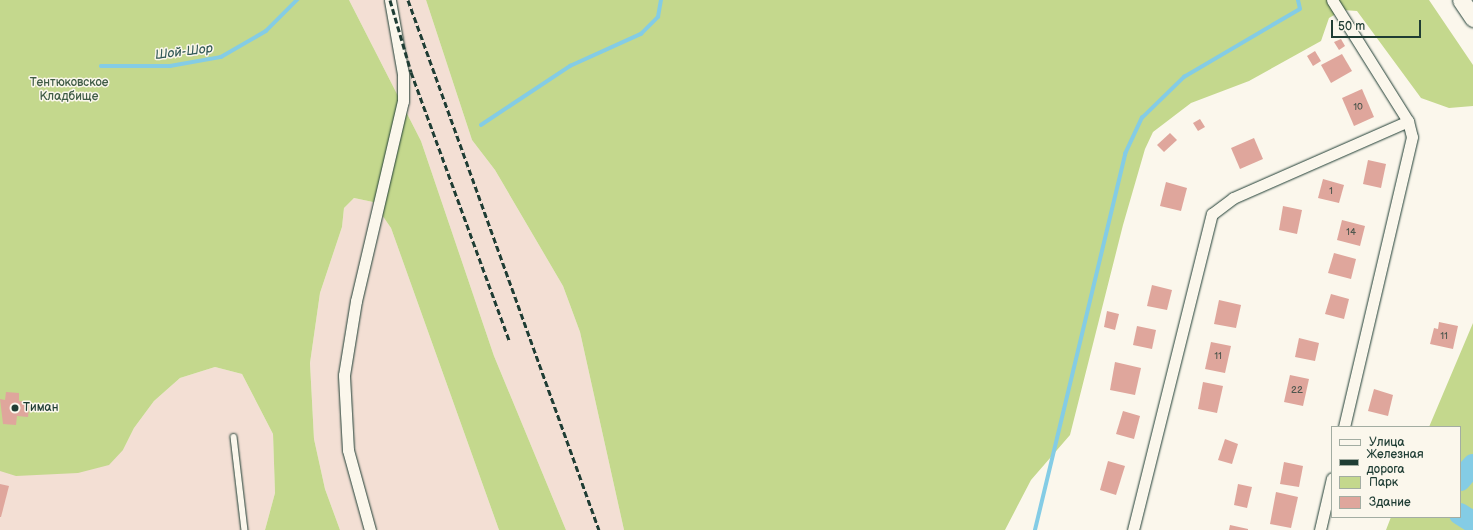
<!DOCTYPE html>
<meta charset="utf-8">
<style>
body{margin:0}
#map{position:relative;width:1473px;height:530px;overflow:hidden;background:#fbf7ec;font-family:"Balsamiq Sans",sans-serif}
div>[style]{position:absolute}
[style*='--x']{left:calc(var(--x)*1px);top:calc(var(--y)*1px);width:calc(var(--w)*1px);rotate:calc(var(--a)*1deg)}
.built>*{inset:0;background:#f3dfd4}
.green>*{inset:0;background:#c4d88d}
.stream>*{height:3.5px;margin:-1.75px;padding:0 1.75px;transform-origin:1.75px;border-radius:1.75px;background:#84cce5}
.river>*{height:22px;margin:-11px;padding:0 11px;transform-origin:11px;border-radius:11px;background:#84cce5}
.building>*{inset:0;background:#dfa69c}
.roads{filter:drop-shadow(0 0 1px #1f3d34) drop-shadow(0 0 1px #1f3d34)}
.service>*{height:5.5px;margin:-2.75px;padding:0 2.75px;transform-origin:2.75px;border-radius:2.75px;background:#fbf7ec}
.minor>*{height:11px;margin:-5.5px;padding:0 5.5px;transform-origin:5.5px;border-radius:5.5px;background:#fbf7ec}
.primary>*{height:17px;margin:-8.5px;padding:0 8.5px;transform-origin:8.5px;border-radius:8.5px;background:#fbf7ec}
.rail>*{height:3px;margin-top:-1.5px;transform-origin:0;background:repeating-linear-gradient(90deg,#1f3d34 0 6px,transparent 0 9px)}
.dots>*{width:11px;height:11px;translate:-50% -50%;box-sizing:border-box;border:2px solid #fbf7ec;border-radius:50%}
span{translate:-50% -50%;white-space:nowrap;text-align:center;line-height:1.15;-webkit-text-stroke:3px #fbf7ec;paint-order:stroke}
.number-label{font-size:10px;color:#4f574e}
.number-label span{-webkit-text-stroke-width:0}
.park-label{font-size:12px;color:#405c46}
.poi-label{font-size:12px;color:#1f3d34}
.left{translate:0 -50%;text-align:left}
.water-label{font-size:13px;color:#335a57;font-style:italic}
.legend{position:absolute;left:1331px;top:426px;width:130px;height:92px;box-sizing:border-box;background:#fbf7ec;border:1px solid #a3ada2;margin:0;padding:5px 7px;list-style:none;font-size:12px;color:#1f3d34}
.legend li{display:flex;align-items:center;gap:8px;height:20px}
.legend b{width:20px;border:1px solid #a3ada2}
.scale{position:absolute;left:1331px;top:20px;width:90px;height:18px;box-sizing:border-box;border:2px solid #1f3d34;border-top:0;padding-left:5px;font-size:12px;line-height:14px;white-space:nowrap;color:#1f3d34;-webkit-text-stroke:3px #fbf7ec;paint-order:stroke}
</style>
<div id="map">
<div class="built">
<div style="clip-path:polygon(349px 0,426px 0,472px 140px,495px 170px,563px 286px,580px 332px,624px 530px,566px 530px,494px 356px,421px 141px)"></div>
<div style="clip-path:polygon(354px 198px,373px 202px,391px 228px,499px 530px,340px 530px,325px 489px,314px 439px,310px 363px,320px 293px,342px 227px,344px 208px)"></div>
<div style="clip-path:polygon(215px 367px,242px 374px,273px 434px,275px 493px,265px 530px,0 530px,0 471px,123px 450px,134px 428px,154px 401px,180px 378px)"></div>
</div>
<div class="green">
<div style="clip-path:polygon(0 0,349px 0,421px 141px,494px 356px,566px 530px,499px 530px,391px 228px,373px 202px,354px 198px,344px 208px,342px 227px,320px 293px,310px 363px,314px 439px,325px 489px,340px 530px,265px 530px,275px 493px,273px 434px,242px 374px,215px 367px,180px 378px,154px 401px,134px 428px,123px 450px,109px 465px,78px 473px,16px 476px,0 471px)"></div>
<div style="clip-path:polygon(426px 0,1429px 0,1473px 65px,1473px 106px,1449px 108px,1421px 98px,1357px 11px,1343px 10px,1329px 18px,1321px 41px,1249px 81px,1191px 103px,1153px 132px,1145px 149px,1123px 225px,1070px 435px,1031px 480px,1005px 530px,624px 530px,580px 332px,563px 286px,495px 170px,472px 140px)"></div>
<div style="clip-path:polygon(1473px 323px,1473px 530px,1386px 530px,1391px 517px,1460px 517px,1460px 427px,1429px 427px)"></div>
</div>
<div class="stream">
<div style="--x:101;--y:66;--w:69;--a:0"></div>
<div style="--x:170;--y:66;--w:52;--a:-10"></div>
<div style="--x:221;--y:57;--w:52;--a:-30"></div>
<div style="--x:266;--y:31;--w:44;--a:-45"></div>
<div style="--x:481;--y:125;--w:107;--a:-33.5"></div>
<div style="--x:570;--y:66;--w:78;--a:-24.3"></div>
<div style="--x:641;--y:34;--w:24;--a:-45"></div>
<div style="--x:658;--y:17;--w:17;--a:-80"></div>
<div style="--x:1035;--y:530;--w:387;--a:-76.5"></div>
<div style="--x:1125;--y:154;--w:40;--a:-65"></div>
<div style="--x:1142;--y:118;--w:59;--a:-44.3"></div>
<div style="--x:1184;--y:77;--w:134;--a:-30.4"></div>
<div style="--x:1300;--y:9;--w:9;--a:-103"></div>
</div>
<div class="river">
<div style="--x:1460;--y:480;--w:20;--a:-49"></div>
<div style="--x:1460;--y:514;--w:15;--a:32"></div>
</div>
<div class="building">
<div style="clip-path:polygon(1341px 39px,1345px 46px,1339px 50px,1334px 42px)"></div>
<div style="clip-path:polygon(1315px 51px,1321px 61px,1313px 66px,1307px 56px)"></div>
<div style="clip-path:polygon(1342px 54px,1352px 71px,1331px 83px,1321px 65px)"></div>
<div style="clip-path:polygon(1362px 89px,1374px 117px,1354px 126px,1342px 98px)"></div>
<div style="clip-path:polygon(1200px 119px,1205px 127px,1198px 131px,1193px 123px)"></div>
<div style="clip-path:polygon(1170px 133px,1177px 140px,1164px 152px,1157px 145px)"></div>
<div style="clip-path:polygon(1254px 138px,1263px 159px,1240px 169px,1231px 148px)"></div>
<div style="clip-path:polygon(1368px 160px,1386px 164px,1381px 188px,1363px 184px)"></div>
<div style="clip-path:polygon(1323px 179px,1344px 185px,1339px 203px,1318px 198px)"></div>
<div style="clip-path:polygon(1166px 182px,1187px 188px,1181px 211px,1160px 206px)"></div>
<div style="clip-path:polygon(1283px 206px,1302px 210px,1297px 234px,1279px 230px)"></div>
<div style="clip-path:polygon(1342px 220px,1365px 226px,1360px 246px,1337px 240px)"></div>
<div style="clip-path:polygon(1334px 253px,1356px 259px,1351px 279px,1328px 273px)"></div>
<div style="clip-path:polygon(1152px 285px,1172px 290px,1167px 310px,1147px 306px)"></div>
<div style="clip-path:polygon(1331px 294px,1349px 299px,1344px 319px,1325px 314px)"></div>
<div style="clip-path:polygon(1219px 300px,1241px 305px,1236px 328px,1214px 324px)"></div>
<div style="clip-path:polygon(1107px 311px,1119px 314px,1115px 330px,1104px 327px)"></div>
<div style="clip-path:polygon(1439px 322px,1458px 326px,1453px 349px,1430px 344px,1434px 328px,1438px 329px)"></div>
<div style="clip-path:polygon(1137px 326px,1156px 330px,1152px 349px,1133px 345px)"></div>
<div style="clip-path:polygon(1299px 338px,1319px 343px,1315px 361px,1295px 357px)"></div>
<div style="clip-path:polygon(1211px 342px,1231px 346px,1225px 373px,1205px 369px)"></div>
<div style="clip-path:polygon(1115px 362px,1141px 368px,1135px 395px,1110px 390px)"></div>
<div style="clip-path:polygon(1290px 375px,1309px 379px,1303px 406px,1284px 402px)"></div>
<div style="clip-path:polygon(1203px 382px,1223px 386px,1217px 413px,1198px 409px)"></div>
<div style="clip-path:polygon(1374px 389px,1393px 395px,1388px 416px,1368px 411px)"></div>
<div style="clip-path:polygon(6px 392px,19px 393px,19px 401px,30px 402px,28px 417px,17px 416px,16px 425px,3px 424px,0 399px,5px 400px)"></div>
<div style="clip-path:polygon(1123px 411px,1140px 416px,1134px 439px,1116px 434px)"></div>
<div style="clip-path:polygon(1225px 439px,1238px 444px,1232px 464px,1218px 460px)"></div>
<div style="clip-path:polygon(1108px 461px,1125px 466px,1116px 495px,1100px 490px)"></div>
<div style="clip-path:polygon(1284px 462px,1303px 466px,1299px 487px,1280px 484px)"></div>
<div style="clip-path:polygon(0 484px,9px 486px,1px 517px,0 517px)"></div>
<div style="clip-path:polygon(1238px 484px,1252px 487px,1247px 508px,1234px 505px)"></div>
<div style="clip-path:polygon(1276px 492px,1298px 497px,1291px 528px,1270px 524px)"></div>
<div style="clip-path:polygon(1230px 525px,1248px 529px,1248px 530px,1229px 530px)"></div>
</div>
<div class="roads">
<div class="service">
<div style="--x:234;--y:437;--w:94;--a:83.3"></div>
</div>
<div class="minor">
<div style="--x:1332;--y:0;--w:143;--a:57.9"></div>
<div style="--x:1408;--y:121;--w:16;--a:76"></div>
<div style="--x:1412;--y:137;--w:298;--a:103.2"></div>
<div style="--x:370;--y:530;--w:83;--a:-105.4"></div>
<div style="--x:348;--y:450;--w:75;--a:-93.1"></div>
<div style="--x:344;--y:375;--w:75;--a:-80.8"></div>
<div style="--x:356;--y:301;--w:205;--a:-76.8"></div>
<div style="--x:403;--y:101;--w:27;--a:-90"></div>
<div style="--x:403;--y:74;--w:75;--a:-100"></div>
<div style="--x:1133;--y:530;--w:326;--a:-76"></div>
<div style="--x:1212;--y:214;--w:26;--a:-37"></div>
<div style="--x:1233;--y:198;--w:191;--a:-23.7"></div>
<div style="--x:1320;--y:530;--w:53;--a:-77"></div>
</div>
<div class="primary">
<div style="--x:1461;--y:0;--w:22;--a:56"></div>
</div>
</div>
<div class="rail">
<div style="--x:390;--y:0;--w:75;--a:73.7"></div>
<div style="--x:411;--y:72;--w:285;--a:69.9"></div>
<div style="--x:408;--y:0;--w:563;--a:70.18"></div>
</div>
<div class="dots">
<div style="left:15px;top:408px;background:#1f3d34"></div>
</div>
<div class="number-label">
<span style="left:1358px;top:108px">10</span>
<span style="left:1331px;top:192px">1</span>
<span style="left:1351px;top:233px">14</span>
<span style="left:1444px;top:337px">11</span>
<span style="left:1218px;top:357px">11</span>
<span style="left:1297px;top:391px">22</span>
</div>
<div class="park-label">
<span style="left:69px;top:90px">Тентюковское<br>Кладбище</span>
</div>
<div class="poi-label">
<span class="left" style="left:23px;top:408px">Тиман</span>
</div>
<div class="water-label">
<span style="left:184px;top:52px;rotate:-7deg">Шой-Шор</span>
</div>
<ul class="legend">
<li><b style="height:5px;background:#fbf7ec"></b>Улица</li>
<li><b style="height:5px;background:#1f3d34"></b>Железная дорога</li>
<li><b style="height:11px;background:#c4d88d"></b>Парк</li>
<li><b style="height:11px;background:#dfa69c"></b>Здание</li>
</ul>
<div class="scale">50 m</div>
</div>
